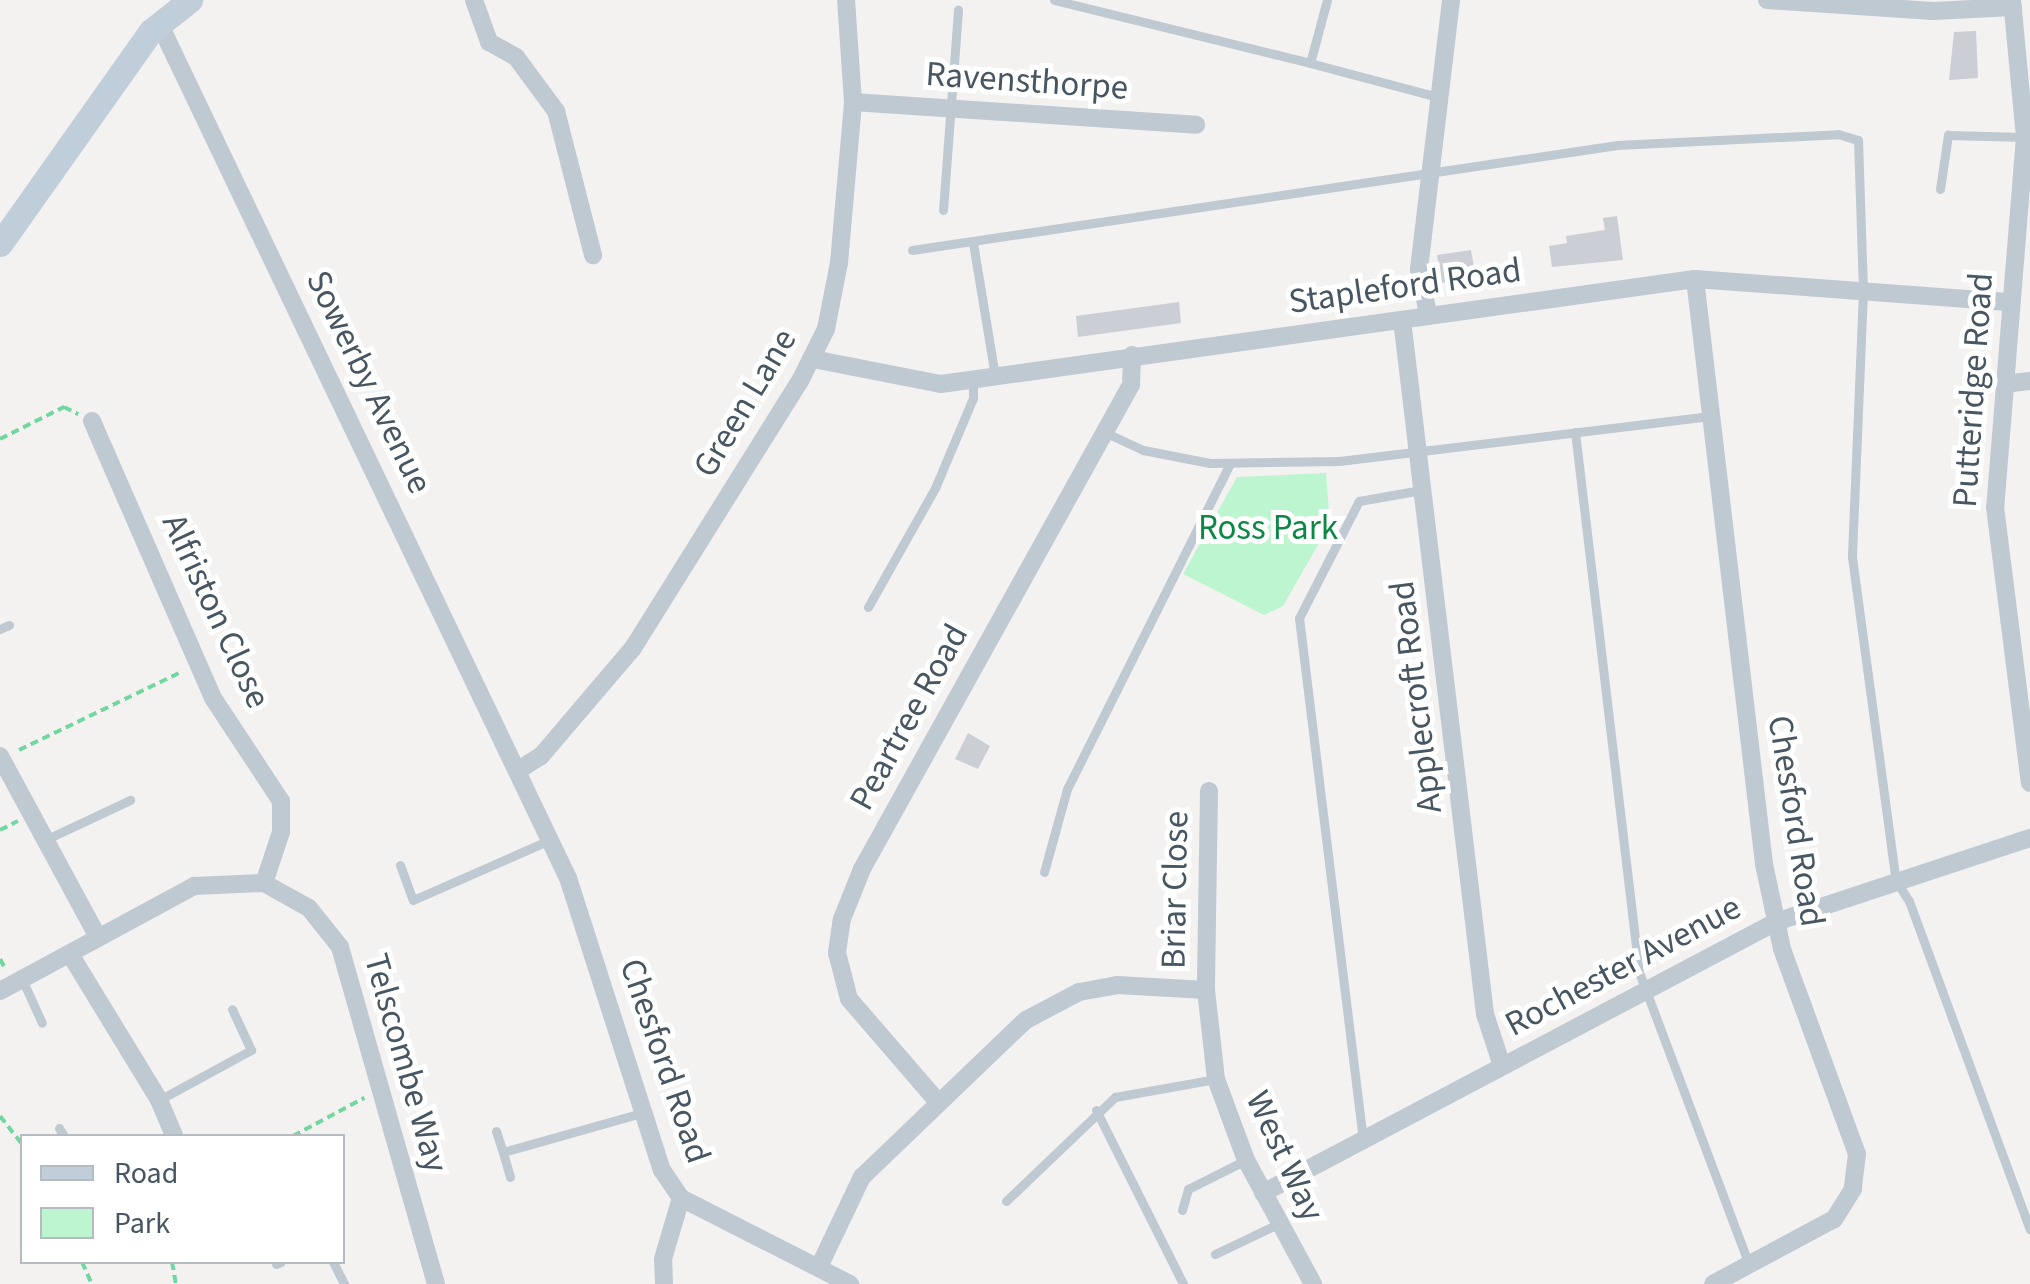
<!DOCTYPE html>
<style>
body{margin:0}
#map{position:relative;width:2030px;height:1284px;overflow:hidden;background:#f4f1f1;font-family:"Source Sans 3",sans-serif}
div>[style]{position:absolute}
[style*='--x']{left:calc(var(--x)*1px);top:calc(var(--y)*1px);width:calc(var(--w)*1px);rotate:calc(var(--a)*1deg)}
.green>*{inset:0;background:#bcf5d0}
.building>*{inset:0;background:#cbced4}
.path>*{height:4px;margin-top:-2px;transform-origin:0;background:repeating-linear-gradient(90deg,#70d7a0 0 8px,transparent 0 13px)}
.lane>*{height:9px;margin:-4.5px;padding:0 4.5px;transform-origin:4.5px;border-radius:4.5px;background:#bec9d2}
.street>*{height:18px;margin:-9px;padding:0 9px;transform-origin:9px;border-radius:9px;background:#bec9d2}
.secondary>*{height:25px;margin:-12.5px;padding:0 12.5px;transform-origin:12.5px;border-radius:12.5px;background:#c0ceda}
span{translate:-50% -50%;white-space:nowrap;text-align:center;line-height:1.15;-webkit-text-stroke:10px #fff;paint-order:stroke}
.street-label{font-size:35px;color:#475661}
.park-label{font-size:35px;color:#0d8745}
.legend{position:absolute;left:20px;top:1134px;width:325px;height:130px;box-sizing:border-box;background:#fff;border:2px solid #b5bbc0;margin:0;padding:12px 18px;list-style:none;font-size:30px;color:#475661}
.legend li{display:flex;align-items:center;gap:20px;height:50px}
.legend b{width:50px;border:2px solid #b5bbc0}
</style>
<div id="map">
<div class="green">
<div style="clip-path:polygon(1326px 473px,1330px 524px,1283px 606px,1264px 615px,1183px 574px,1237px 477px)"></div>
</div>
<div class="building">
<div style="clip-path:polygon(1976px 31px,1978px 78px,1949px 80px,1954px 32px)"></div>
<div style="clip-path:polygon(1617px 216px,1623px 260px,1552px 267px,1549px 246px,1567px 243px,1566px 236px,1605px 230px,1603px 218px)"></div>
<div style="clip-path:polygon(1471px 250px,1476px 278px,1441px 283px,1437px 255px)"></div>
<div style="clip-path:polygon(1179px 302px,1181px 323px,1078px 337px,1076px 316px)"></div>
<div style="clip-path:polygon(968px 733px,990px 746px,978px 769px,955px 759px)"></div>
</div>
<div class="path">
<div style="--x:0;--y:439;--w:72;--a:-26.6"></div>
<div style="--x:64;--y:407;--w:16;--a:27"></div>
<div style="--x:19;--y:750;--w:180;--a:-25.7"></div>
<div style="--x:0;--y:830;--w:20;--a:-27"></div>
<div style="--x:0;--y:959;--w:13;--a:61"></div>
<div style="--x:0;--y:1116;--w:36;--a:52"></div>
<div style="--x:293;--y:1136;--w:81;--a:-28.2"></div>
<div style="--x:82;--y:1262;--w:24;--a:66"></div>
<div style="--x:172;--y:1262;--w:22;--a:80"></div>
</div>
<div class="lane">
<div style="--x:1054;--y:0;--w:264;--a:13.8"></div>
<div style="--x:1310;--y:63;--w:65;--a:-74.9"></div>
<div style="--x:1310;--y:63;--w:132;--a:14.9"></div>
<div style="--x:1940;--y:189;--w:55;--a:-81.6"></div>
<div style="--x:1948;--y:135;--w:77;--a:1.5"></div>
<div style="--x:943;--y:210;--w:201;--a:-85.7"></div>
<div style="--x:973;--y:243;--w:135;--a:80.6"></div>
<div style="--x:912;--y:250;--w:713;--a:-8.47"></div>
<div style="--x:1617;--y:145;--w:221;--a:-2.8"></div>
<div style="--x:1838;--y:134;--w:21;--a:17"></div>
<div style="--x:1858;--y:140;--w:152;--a:88.1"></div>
<div style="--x:1863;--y:292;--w:265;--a:92.4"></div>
<div style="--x:1852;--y:557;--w:327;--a:82.3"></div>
<div style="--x:1896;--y:881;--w:24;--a:57"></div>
<div style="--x:1909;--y:901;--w:350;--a:69.8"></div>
<div style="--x:1104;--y:432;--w:43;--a:24.8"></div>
<div style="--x:1143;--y:450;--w:68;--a:11"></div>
<div style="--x:1210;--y:463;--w:129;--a:-0.9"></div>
<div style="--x:1339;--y:461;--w:374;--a:-6.9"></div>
<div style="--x:1575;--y:432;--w:544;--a:83.24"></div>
<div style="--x:1639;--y:972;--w:313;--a:69.4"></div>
<div style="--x:868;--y:607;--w:137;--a:-60.6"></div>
<div style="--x:935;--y:488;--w:98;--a:-67.1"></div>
<div style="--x:973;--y:398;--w:18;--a:-90"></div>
<div style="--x:0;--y:629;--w:10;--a:-24"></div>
<div style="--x:47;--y:839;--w:92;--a:-25.2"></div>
<div style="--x:400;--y:865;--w:37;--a:70"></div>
<div style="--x:413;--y:900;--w:150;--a:-23.7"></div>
<div style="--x:1044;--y:872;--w:86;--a:-74.5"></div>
<div style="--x:1067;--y:789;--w:364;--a:-63.4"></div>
<div style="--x:22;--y:979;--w:48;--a:65.6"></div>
<div style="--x:159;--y:1100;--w:105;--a:-28.5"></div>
<div style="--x:251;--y:1050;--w:45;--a:-114.9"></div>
<div style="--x:1096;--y:1110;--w:195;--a:63.4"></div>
<div style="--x:59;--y:1128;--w:9;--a:58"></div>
<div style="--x:496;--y:1131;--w:22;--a:72"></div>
<div style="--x:1363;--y:1140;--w:526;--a:-96.99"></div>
<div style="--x:1299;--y:618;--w:131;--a:-62.9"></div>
<div style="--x:1359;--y:501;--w:63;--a:-10.1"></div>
<div style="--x:510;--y:1177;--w:26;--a:-106"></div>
<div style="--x:503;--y:1152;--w:144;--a:-15.7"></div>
<div style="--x:1006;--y:1201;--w:151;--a:-43.7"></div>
<div style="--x:1115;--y:1097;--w:103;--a:-10.1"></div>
<div style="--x:1182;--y:1210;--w:22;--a:-74"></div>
<div style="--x:1188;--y:1189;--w:65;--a:-26.6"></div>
<div style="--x:1215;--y:1254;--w:70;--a:-25.5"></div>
<div style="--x:333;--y:1262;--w:25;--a:63"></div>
<div style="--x:276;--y:1264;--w:5;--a:-22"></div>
</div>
<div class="street">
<div style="--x:474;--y:0;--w:45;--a:70.3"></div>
<div style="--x:489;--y:42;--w:31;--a:29"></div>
<div style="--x:516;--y:57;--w:67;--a:53.5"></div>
<div style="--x:556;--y:111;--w:149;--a:75.6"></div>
<div style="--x:1767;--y:0;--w:166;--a:3.8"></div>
<div style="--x:1933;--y:11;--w:80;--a:-2.9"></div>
<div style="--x:2012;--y:0;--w:138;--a:84.6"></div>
<div style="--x:2025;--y:137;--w:371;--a:94.6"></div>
<div style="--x:1995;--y:507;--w:278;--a:82.8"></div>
<div style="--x:159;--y:23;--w:948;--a:64.44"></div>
<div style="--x:568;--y:878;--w:307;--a:72.2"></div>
<div style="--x:662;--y:1170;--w:34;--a:56"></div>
<div style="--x:681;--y:1198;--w:190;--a:27"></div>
<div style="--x:853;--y:102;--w:344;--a:3.8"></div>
<div style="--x:1695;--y:279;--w:589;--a:83.27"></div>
<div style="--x:1764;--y:864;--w:87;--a:78"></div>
<div style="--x:1782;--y:949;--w:218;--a:69.9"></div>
<div style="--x:1857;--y:1154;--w:35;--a:97"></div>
<div style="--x:1853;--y:1189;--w:36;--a:122"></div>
<div style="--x:1834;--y:1219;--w:137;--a:151.8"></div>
<div style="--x:1428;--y:314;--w:46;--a:-101.3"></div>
<div style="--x:1419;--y:269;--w:271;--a:-83.2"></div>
<div style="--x:1402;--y:320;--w:699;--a:83.18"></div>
<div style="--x:1485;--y:1014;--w:55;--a:71.9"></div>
<div style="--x:813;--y:359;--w:130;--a:11.1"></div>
<div style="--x:941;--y:384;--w:761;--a:-7.93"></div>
<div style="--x:1695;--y:279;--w:317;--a:4.2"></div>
<div style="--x:2004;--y:384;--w:26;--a:-7"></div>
<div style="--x:92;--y:421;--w:302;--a:66.4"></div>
<div style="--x:213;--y:698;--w:123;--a:56.6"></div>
<div style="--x:281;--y:801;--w:31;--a:90"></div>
<div style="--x:281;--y:832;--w:54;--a:108.4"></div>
<div style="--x:0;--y:756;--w:206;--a:61.6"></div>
<div style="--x:520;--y:769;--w:25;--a:-32"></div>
<div style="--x:541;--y:756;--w:142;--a:-49.6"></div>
<div style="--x:633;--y:648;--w:315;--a:-58"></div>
<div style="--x:800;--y:381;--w:58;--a:-63.4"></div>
<div style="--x:826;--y:329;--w:67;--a:-78.9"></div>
<div style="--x:839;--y:263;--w:162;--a:-85"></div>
<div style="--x:853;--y:102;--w:102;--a:-93.9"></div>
<div style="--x:1209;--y:791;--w:199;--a:90.9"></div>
<div style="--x:1206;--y:990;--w:90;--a:83.6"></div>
<div style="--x:1216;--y:1079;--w:86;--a:69.7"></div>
<div style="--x:1246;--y:1160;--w:141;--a:61.6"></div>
<div style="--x:70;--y:954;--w:171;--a:58.6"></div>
<div style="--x:159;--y:1100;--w:39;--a:67"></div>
<div style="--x:0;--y:991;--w:221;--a:-28.4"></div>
<div style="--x:194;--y:886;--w:70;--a:-2.5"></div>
<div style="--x:264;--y:883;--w:51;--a:29.1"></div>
<div style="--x:309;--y:908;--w:50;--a:51.5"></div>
<div style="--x:340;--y:947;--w:350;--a:74.1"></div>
<div style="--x:938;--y:1102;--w:136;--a:-130.8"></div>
<div style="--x:849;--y:999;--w:48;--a:-104.6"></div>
<div style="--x:837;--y:953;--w:34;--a:-82"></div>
<div style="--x:842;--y:919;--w:54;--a:-68.2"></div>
<div style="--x:862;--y:869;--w:554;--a:-60.94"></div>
<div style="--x:1131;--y:385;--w:30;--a:-88"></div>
<div style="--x:1263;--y:1193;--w:580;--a:-27.85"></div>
<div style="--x:1776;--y:922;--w:268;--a:-18.3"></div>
<div style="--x:819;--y:1267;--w:100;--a:-64.5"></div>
<div style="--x:862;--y:1177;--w:227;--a:-43.8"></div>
<div style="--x:1026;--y:1020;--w:60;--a:-27.8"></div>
<div style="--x:1079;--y:992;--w:39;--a:-10"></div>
<div style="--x:1117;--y:985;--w:89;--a:3.2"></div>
<div style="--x:664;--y:1284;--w:25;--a:-92"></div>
<div style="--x:663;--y:1259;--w:64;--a:-73.6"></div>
</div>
<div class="secondary">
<div style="--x:0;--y:244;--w:261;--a:-54.7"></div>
<div style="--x:151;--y:31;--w:50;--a:-38.5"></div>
</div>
<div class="street-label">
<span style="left:1027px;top:81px;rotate:4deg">Ravensthorpe</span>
<span style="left:1405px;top:286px;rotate:-8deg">Stapleford Road</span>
<span style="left:369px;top:382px;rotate:64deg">Sowerby Avenue</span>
<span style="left:1973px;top:390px;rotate:-86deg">Putteridge Road</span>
<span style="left:745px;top:403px;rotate:-59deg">Green Lane</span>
<span style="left:216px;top:611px;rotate:65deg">Alfriston Close</span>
<span style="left:1416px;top:697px;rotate:-97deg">Applecroft Road</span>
<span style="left:909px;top:717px;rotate:-61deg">Peartree Road</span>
<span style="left:1796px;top:821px;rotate:81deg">Chesford Road</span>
<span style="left:1175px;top:890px;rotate:-89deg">Briar Close</span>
<span style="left:1623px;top:966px;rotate:-28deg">Rochester Avenue</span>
<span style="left:665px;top:1061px;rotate:71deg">Chesford Road</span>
<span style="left:406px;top:1063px;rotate:74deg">Telscombe Way</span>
<span style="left:1285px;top:1156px;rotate:65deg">West Way</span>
</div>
<div class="park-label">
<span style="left:1268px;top:528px">Ross Park</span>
</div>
<ul class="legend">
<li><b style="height:12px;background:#c0ceda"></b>Road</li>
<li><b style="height:28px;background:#bcf5d0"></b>Park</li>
</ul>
</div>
